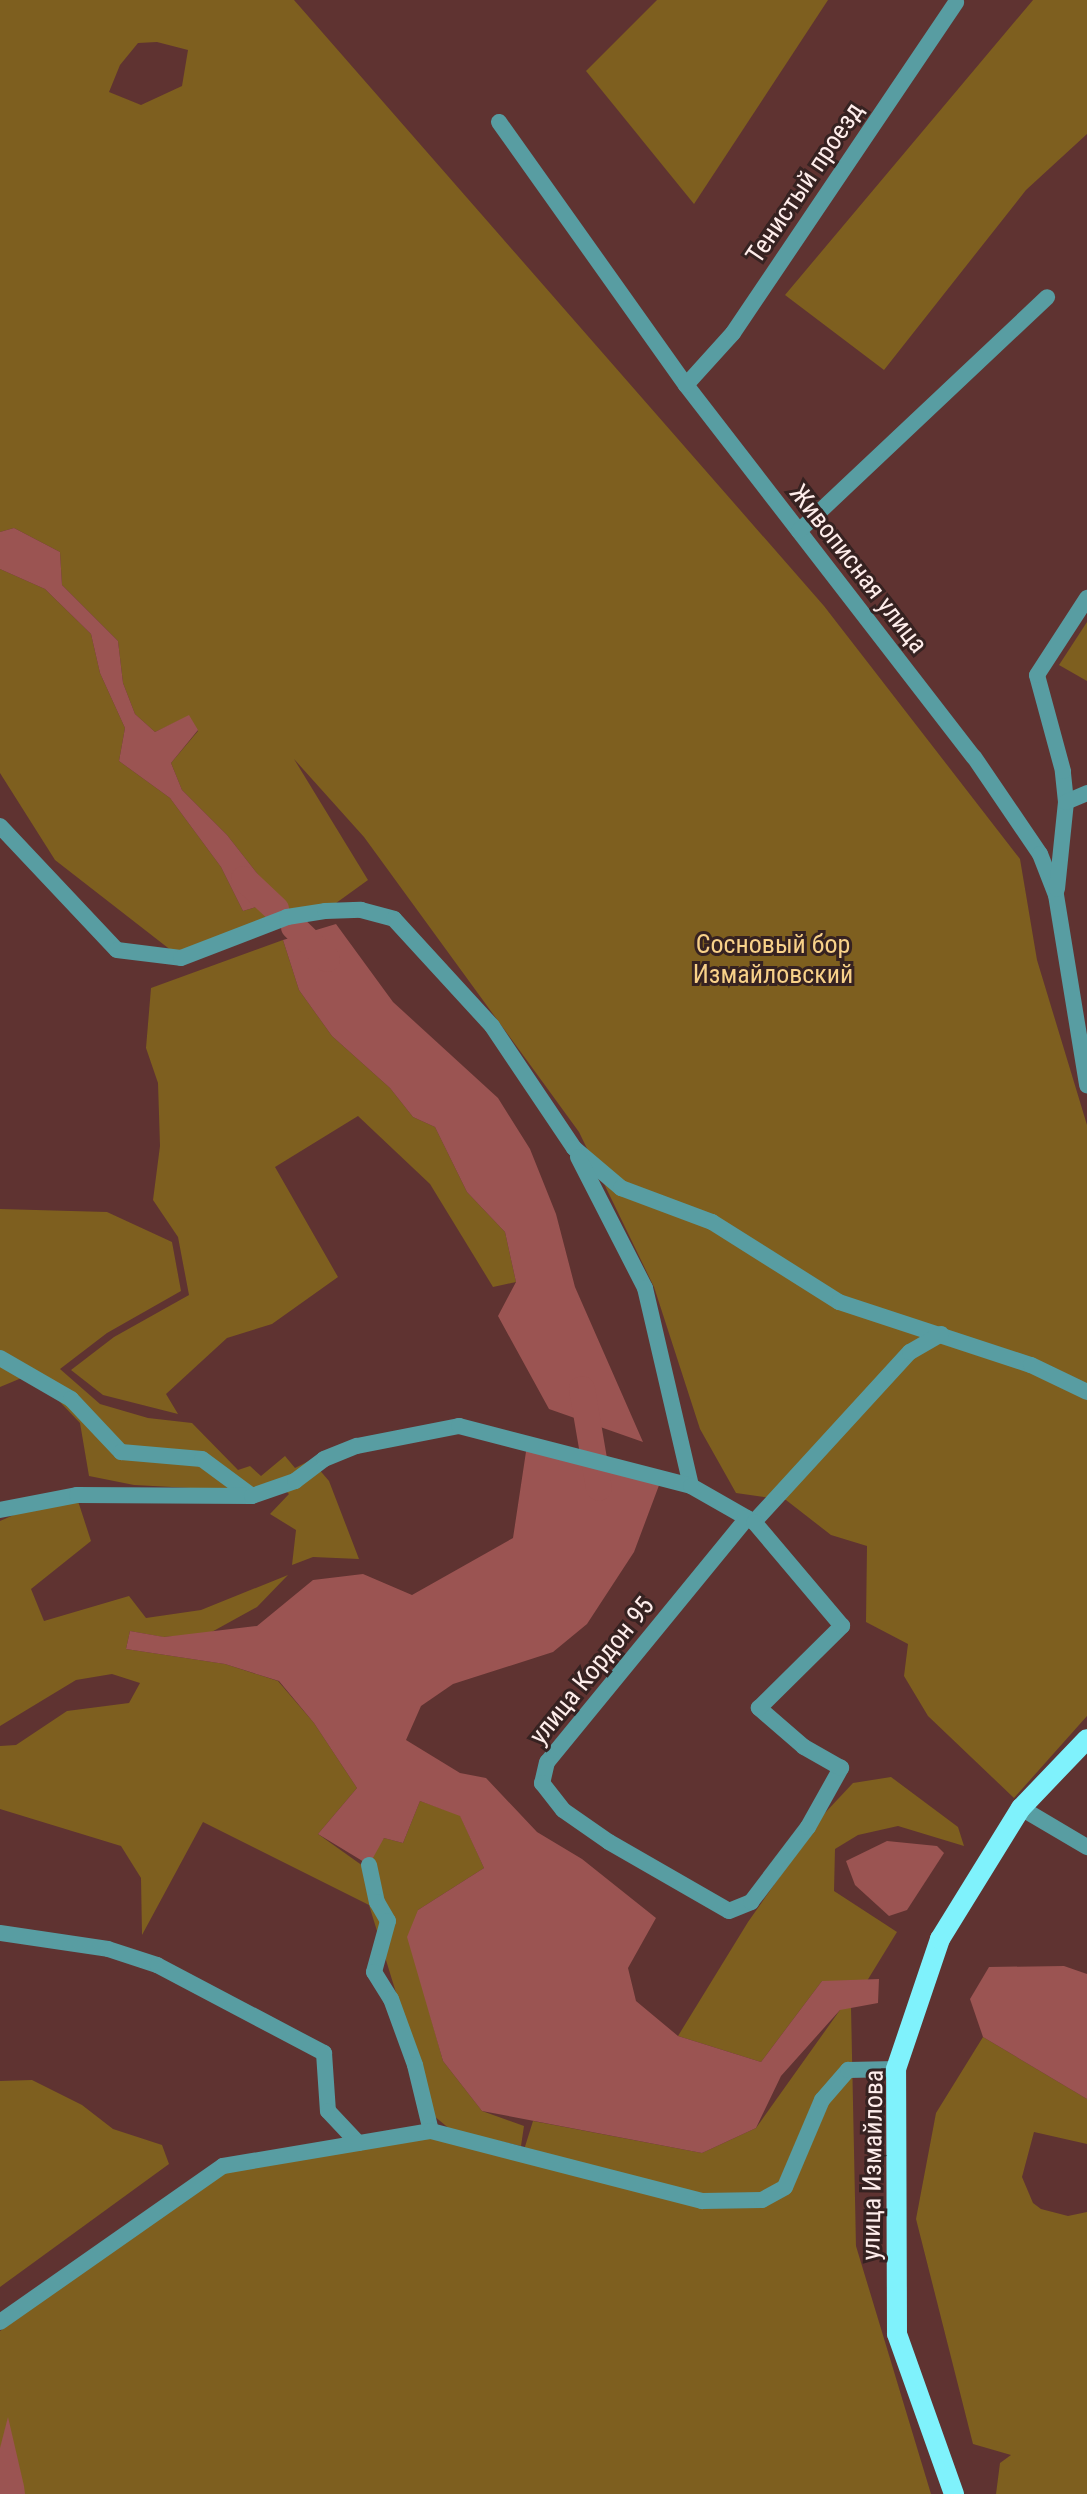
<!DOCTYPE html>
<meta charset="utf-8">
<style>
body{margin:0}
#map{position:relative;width:1087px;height:2494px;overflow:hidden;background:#5f3331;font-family:"Roboto Condensed",sans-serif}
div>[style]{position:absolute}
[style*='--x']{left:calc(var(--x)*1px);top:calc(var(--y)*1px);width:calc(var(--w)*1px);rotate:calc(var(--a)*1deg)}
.green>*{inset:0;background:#7e5f1f}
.water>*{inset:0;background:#9b5452}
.river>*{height:26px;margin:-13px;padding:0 13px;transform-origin:13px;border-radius:13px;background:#9b5452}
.minor>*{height:16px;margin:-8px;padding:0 8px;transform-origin:8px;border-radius:8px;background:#589da2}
.major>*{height:20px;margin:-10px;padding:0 10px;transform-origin:10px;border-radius:10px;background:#7ff2fc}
span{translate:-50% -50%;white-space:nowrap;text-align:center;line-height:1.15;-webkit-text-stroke:6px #362221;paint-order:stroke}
.street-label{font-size:26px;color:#feedeb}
.park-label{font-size:26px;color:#f8d189}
</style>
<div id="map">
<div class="green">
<div style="clip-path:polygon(evenodd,0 0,294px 0,824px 606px,1020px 859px,1037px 960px,1087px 1125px,1087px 1716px,1014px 1798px,928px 1716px,904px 1676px,908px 1644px,866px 1622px,867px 1546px,831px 1535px,786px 1500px,736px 1493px,700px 1429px,654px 1287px,579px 1132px,364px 837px,294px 759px,368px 880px,325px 911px,181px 958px,55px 860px,0 773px,0 569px,45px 589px,91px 634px,100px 673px,125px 728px,119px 761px,170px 798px,221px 867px,243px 911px,278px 900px,227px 835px,182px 790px,171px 763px,198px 731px,189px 716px,155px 732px,135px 714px,123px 683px,118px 641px,62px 585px,60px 552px,14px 528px,0 532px,0 0,157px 42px,188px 50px,182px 86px,141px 105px,109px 92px,120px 65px,138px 43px,157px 42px)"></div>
<div style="clip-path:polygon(657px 0,828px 0,694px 204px,586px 71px)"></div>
<div style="clip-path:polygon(1033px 0,1087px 0,1087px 134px,1026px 190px,884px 370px,785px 295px)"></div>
<div style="clip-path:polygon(1087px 622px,1087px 681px,1059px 665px)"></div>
<div style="clip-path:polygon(283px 940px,299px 990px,332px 1036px,390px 1088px,413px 1117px,435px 1127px,467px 1192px,505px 1232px,516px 1282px,493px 1287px,430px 1184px,358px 1116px,275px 1167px,338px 1277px,272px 1324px,227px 1338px,166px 1394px,178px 1414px,103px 1395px,71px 1370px,114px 1337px,189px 1295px,178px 1237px,153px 1200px,160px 1146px,158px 1083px,146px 1048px,151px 988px)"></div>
<div style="clip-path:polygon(0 1209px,107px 1212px,172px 1242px,181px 1291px,107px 1333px,60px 1369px,100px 1404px,148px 1418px,192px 1423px,238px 1470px,250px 1466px,261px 1476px,285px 1456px,295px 1468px,311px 1460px,329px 1481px,359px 1559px,313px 1557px,292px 1565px,296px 1530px,270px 1514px,289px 1494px,278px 1483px,248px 1491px,134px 1485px,89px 1476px,80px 1423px,42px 1383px,24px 1377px,0 1387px)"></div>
<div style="clip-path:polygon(78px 1501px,91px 1541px,31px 1589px,44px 1621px,129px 1596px,146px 1618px,201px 1610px,288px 1575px,257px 1607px,208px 1634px,163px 1637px,130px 1631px,126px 1649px,225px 1664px,278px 1681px,314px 1723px,357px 1788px,318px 1834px,363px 1866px,384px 1838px,403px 1843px,420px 1801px,460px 1815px,484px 1868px,418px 1910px,426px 2000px,443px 2061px,482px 2111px,524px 2126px,521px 2146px,451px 2130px,434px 2116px,369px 1905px,203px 1822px,142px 1935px,141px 1878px,121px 1846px,0 1809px,0 1746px,16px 1745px,67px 1711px,129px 1703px,140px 1683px,112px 1674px,76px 1680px,0 1726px,0 1521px,32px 1507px)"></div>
<div style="clip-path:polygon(891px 1777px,958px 1827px,964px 1846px,898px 1826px,858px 1835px,835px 1849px,834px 1891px,897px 1932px,851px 2007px,856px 2246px,931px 2494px,0 2494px,0 2331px,223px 2171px,431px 2137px,523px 2153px,533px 2121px,702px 2153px,756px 2128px,840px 2010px,822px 1981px,761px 2062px,678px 2036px,748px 1922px,823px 1815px,853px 1783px)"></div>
<div style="clip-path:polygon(983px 2037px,1087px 2099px,1087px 2144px,1034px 2132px,1022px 2177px,1033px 2203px,1041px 2209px,1068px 2216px,1087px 2212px,1087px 2494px,996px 2494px,1000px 2463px,1011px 2455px,973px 2444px,916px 2219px,936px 2113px)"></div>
<div style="clip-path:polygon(32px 2080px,82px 2105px,113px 2129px,162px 2145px,169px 2164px,0 2287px,0 2081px)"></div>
</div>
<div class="water">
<div style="clip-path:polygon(14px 528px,60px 552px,62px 585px,118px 641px,123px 683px,135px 714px,155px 732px,189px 715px,198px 730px,171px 763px,182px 790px,227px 835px,278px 900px,243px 911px,221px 867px,170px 798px,119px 761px,125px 728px,100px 673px,91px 634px,45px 589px,0 569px,0 532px)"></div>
<div style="clip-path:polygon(336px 924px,393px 1002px,498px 1098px,530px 1149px,556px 1214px,575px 1287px,643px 1442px,549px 1409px,498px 1316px,516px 1282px,505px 1232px,467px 1192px,435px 1127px,413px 1117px,390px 1088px,332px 1036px,299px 990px,283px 940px)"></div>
<div style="clip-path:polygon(527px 1445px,661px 1480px,634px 1552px,587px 1624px,553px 1652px,453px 1684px,421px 1706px,406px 1740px,460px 1773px,486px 1778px,537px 1832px,582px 1859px,656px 1918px,628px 1968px,636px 2001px,678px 2036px,761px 2062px,822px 1981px,879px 1979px,878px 2003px,840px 2010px,781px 2076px,756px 2128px,702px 2153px,482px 2111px,443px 2061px,407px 1937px,418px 1910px,484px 1868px,460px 1816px,420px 1801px,403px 1843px,384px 1838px,369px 1865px,318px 1834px,357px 1788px,314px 1723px,279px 1681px,225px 1664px,126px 1649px,130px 1631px,164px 1637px,257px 1626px,313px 1580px,363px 1574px,412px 1595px,513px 1538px)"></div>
<div style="clip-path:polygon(887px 1841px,937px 1846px,944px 1853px,907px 1910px,889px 1916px,855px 1885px,846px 1861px)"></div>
<div style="clip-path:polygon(1064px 1966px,1087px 1974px,1087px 2099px,983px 2037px,970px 1999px,989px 1967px)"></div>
<div style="clip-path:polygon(8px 2417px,24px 2486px,25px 2494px,0 2494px,0 2448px)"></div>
</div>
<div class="river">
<div style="--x:244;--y:879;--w:44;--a:43.2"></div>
<div style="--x:294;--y:927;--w:46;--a:44.1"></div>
<div style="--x:582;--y:1389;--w:100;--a:80.3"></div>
</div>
<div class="minor">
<div style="--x:499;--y:122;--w:323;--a:54.6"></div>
<div style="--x:686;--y:385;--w:470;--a:52.3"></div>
<div style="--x:974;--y:757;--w:117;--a:55.8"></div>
<div style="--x:1040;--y:854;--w:44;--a:68.7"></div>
<div style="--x:1056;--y:895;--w:193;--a:80.7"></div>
<div style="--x:686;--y:385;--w:70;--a:-47.9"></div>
<div style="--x:733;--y:333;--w:399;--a:-56"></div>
<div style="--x:799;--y:531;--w:341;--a:-43.3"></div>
<div style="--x:1066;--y:802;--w:31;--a:-96"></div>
<div style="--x:1063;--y:771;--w:99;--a:-105.2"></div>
<div style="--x:1037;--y:675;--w:92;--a:-57"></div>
<div style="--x:0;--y:826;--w:170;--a:46.7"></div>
<div style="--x:117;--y:950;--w:64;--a:7.1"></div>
<div style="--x:181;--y:958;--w:114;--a:-21.1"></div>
<div style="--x:287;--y:917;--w:38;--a:-9"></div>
<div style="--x:325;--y:911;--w:36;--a:-2"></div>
<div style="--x:361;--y:910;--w:34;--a:15"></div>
<div style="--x:394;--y:919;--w:145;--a:47.5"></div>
<div style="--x:492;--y:1026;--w:147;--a:56.1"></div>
<div style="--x:574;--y:1148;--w:62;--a:40.4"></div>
<div style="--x:621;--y:1188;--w:97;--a:20.5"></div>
<div style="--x:712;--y:1222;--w:150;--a:32.2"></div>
<div style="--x:839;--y:1302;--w:202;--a:18.2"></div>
<div style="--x:1031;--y:1365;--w:62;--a:25.7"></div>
<div style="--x:1057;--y:889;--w:87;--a:-84.1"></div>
<div style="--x:1066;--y:802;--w:23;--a:-23"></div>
<div style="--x:578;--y:1157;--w:147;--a:62.9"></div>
<div style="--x:645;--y:1288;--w:203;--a:76.9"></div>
<div style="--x:0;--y:1358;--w:82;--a:30"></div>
<div style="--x:71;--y:1399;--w:73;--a:46.7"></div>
<div style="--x:121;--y:1452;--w:81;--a:4.9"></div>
<div style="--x:202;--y:1459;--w:62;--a:36.5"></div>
<div style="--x:0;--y:1510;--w:78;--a:-11"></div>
<div style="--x:77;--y:1495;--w:175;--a:0.3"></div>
<div style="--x:252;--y:1496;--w:46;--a:-19.2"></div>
<div style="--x:295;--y:1481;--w:36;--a:-37"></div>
<div style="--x:324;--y:1459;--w:35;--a:-22"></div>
<div style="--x:357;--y:1446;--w:104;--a:-11.1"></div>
<div style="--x:459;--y:1426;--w:240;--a:14.5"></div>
<div style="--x:691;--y:1486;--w:73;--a:29.7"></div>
<div style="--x:754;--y:1522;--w:231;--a:-47.5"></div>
<div style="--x:910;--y:1352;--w:36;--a:-30"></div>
<div style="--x:747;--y:1518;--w:315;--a:129.3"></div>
<div style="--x:547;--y:1762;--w:22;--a:103"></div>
<div style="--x:542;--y:1783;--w:34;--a:52"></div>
<div style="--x:563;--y:1810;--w:56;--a:34.8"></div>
<div style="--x:609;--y:1842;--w:138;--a:29.9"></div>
<div style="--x:729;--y:1911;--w:24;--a:-22"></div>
<div style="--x:751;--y:1902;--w:94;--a:-52.8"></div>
<div style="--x:808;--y:1827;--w:68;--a:-60.8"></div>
<div style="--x:841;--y:1768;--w:43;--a:-150.4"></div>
<div style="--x:804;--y:1747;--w:60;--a:-139.1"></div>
<div style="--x:759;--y:1708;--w:117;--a:-44.7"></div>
<div style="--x:842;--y:1626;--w:136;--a:-130.2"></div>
<div style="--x:1021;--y:1808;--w:77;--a:30.6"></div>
<div style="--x:369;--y:1865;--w:38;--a:78"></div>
<div style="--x:377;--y:1902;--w:22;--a:60"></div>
<div style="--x:388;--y:1921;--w:53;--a:105.4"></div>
<div style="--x:374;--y:1972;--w:32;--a:58"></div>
<div style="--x:391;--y:1999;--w:70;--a:70"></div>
<div style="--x:415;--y:2065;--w:68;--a:76.4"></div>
<div style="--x:0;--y:1933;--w:109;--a:8.4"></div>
<div style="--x:108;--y:1949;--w:52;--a:18.1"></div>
<div style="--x:157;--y:1965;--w:189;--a:27.8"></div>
<div style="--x:324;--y:2053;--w:58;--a:86.1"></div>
<div style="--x:328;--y:2111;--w:44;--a:46.8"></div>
<div style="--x:0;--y:2322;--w:272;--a:-35"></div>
<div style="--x:223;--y:2166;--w:211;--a:-9.6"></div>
<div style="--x:431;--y:2131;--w:280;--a:14.5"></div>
<div style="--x:702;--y:2201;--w:60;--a:-1"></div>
<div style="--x:762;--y:2200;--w:26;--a:-29"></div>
<div style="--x:785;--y:2187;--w:95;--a:-67"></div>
<div style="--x:822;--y:2100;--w:40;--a:-49"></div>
<div style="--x:848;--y:2070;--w:48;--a:-1.2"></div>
</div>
<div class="major">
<div style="--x:954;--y:2494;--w:170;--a:-109.6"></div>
<div style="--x:897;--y:2334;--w:265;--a:-90.2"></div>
<div style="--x:896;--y:2069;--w:137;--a:-71.3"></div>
<div style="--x:940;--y:1939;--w:154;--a:-58.3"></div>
<div style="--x:1021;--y:1808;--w:95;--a:-46.3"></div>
</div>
<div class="street-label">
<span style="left:805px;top:183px;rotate:-56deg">Тенистый проезд</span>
<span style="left:858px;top:569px;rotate:52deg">Живописная улица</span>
<span style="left:592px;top:1671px;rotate:-51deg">улица Кордон 95</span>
<span style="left:873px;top:2165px;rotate:-89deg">улица Измайлова</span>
</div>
<div class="park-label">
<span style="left:773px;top:960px">Сосновый бор<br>Измайловский</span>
</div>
</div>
